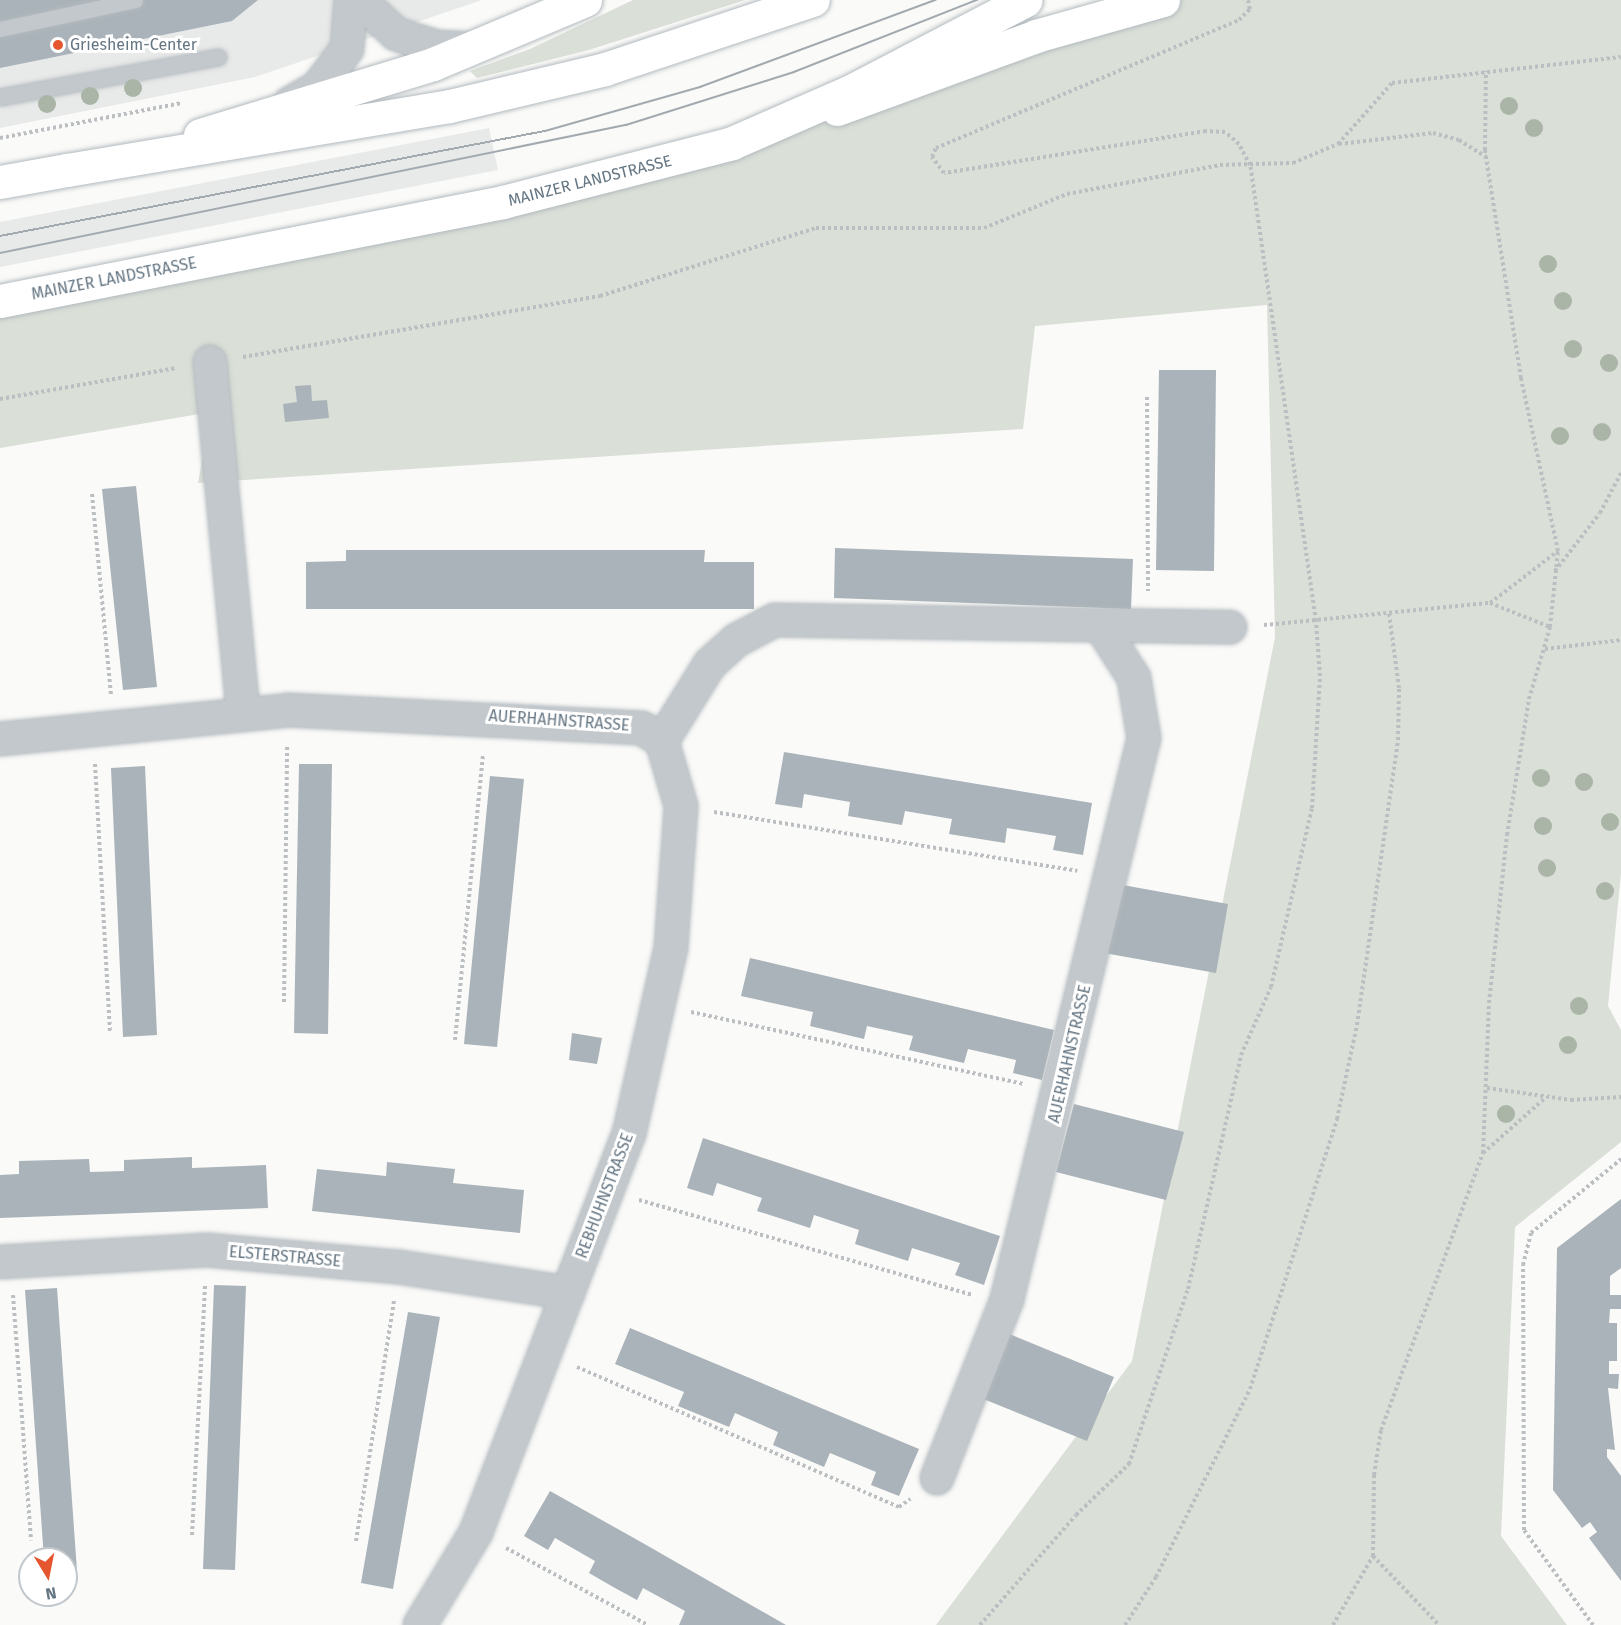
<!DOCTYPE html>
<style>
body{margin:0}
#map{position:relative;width:1621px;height:1625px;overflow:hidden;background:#fafaf8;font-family:"Fira Sans",sans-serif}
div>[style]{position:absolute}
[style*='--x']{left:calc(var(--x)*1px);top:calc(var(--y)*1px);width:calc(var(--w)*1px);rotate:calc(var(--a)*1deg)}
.built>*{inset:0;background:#e8e9e9}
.green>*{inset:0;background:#dadfd7}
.building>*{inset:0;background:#aab3b9}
.path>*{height:4px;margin-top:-2px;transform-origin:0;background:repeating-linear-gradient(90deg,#bbbfc2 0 3px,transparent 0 6px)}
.roads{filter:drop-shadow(0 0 2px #b3babf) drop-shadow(0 0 2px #b3babf)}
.lane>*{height:15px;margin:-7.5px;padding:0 7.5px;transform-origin:7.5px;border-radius:7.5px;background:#c3c8cc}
.street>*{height:32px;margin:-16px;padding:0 16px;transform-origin:16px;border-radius:16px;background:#c3c8cc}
.secondary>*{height:33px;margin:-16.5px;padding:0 16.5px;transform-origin:16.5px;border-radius:16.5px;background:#fff}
.primary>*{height:33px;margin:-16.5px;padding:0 16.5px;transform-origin:16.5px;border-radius:16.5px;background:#fff}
.highway>*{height:33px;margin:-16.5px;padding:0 16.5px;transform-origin:16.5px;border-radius:16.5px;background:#fff}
.tram>*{height:1.5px;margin:-0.75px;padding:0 0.75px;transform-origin:0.75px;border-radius:0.75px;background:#a2aab0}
.trees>*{width:18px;height:18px;margin:-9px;border-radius:50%;background:#aab4a7}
.dots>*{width:16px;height:16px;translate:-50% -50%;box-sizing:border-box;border:3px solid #fff;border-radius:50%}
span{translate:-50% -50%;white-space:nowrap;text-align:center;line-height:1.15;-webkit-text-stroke:6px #fff;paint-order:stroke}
.poi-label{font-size:16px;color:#657683}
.left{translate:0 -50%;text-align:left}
.street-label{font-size:16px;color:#657683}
.north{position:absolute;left:18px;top:1547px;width:60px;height:60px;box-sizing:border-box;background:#fff;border:2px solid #c1c8cd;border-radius:50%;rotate:170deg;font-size:16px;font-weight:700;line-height:24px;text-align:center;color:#657683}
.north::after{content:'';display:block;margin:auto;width:21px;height:27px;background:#e4572e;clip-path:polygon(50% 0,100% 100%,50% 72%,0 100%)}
</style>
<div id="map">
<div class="built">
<div style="clip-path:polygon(0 0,482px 0,255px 77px,0 128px)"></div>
<div style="clip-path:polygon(489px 128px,498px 170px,0 267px,0 222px)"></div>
</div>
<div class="green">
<div style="clip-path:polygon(633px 0,745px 0,589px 50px,477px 78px,470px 71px,530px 49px)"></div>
<div style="clip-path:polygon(1163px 0,1621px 0,1621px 873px,1608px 1006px,1621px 1030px,1621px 1142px,1515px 1227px,1501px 1536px,1567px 1625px,936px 1625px,1132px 1361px,1275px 637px,1267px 305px,1035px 326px,1023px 429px,198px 483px,211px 412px,0 448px,0 301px,503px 202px)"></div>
</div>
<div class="building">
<div style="clip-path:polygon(0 0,258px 0,232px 21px,0 68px)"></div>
<div style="clip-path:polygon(1159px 370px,1216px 370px,1214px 571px,1156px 570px)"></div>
<div style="clip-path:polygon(311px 385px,312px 401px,327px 400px,329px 418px,285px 422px,283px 404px,297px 402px,295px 386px)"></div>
<div style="clip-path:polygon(136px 486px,157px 687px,123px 690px,102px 489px)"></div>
<div style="clip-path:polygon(835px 548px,1133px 559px,1131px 609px,834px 598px)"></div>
<div style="clip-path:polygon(346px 550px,705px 550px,704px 562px,754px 562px,754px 609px,306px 609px,306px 562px,346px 561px)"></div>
<div style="clip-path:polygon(784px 752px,1092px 803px,1083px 855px,1053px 850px,1056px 836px,1007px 828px,1005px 843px,949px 834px,952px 819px,905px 811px,902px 825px,848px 816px,850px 802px,804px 794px,802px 808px,775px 804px)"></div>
<div style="clip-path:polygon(299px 764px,332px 764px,328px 1034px,294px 1033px)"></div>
<div style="clip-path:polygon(145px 766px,157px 1035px,123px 1037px,111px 768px)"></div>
<div style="clip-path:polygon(490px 776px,524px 779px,497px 1047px,464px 1044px)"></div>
<div style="clip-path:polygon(1117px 884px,1228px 904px,1216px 973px,1104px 953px)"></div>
<div style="clip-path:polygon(750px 958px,1054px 1030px,1042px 1080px,1013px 1073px,1016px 1060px,968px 1049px,964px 1063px,909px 1050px,913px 1036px,867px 1026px,864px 1039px,810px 1026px,813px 1012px,741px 996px)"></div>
<div style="clip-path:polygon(572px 1033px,602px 1038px,597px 1064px,569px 1060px)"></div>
<div style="clip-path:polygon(1074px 1104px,1184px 1132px,1166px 1200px,1056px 1172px)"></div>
<div style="clip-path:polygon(703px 1138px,1000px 1236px,984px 1285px,955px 1275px,960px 1263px,912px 1248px,908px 1261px,855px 1244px,859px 1230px,814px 1215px,810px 1228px,757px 1211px,762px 1198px,717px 1183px,713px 1196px,687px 1188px)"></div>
<div style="clip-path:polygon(192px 1157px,192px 1168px,266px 1165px,268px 1208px,0 1218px,0 1175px,19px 1174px,19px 1161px,89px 1159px,90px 1172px,124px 1171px,124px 1160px)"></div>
<div style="clip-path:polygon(387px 1162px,455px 1169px,453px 1183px,524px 1190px,520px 1233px,312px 1211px,317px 1169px,386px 1176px)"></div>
<div style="clip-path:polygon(1621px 1199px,1621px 1268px,1610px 1276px,1610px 1295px,1621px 1295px,1621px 1309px,1610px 1309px,1609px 1323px,1617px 1323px,1617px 1361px,1609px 1361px,1609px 1374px,1619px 1374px,1618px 1389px,1608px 1388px,1615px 1450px,1607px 1449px,1607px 1457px,1621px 1476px,1621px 1581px,1589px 1538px,1597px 1532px,1590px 1522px,1582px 1528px,1553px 1490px,1557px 1248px)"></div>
<div style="clip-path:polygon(214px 1285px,246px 1286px,235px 1570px,203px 1569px)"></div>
<div style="clip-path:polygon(57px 1288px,77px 1571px,66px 1572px,66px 1559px,44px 1559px,25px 1290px)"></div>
<div style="clip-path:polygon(408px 1312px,440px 1317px,393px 1589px,361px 1583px)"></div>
<div style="clip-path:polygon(630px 1328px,919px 1449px,899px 1496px,871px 1485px,876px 1472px,830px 1453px,824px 1467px,773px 1445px,778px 1432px,735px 1413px,729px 1427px,678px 1406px,684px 1392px,615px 1364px)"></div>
<div style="clip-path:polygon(1007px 1333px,1114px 1377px,1087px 1441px,981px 1398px)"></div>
<div style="clip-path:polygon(550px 1491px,641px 1542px,786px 1625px,679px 1625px,685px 1611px,643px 1588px,637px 1600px,615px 1588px,589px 1573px,595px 1561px,555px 1538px,548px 1550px,524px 1536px)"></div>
</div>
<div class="path">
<div style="--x:0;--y:138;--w:185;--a:-10.9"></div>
<div style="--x:1339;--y:144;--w:95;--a:-6.7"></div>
<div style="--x:1433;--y:133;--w:27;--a:15"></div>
<div style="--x:1459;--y:140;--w:32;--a:32"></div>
<div style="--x:243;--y:357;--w:362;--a:-9.7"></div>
<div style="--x:600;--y:296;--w:226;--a:-17.5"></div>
<div style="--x:816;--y:228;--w:168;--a:0"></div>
<div style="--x:984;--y:228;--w:90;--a:-22.3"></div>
<div style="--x:1067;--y:194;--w:156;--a:-10.7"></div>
<div style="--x:1220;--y:165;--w:73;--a:-1.6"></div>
<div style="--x:1293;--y:163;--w:49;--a:-22.9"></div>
<div style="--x:1338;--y:144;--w:81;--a:-48.5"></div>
<div style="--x:1392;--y:83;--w:230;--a:-6.5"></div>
<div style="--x:1147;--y:397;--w:194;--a:89.7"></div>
<div style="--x:0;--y:399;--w:179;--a:-10"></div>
<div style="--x:92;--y:494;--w:202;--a:84.6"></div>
<div style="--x:1555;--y:571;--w:73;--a:-52.2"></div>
<div style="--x:1600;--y:513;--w:45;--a:-62.3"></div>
<div style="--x:1490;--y:603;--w:65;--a:21.8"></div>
<div style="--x:1264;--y:625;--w:227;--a:-5.6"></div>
<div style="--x:1490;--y:603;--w:86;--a:-37.4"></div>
<div style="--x:1545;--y:649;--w:77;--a:-6.8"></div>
<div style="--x:95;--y:764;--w:269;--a:86.8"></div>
<div style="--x:714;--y:812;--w:368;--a:9.2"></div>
<div style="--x:284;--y:1002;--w:257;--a:-89.3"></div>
<div style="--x:691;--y:1012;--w:340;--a:12.2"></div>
<div style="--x:455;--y:1040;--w:287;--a:-84.4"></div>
<div style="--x:1487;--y:1088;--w:85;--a:8.1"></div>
<div style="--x:1571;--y:1100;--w:50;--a:-3.4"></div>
<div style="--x:1483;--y:1153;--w:81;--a:-41.5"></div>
<div style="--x:639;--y:1200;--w:346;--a:15.9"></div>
<div style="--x:13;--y:1295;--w:246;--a:85.8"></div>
<div style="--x:577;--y:1367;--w:351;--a:23.5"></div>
<div style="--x:899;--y:1507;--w:14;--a:-36"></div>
<div style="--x:192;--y:1535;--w:250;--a:-87"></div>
<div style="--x:356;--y:1541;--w:243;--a:-81"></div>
<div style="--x:506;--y:1548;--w:162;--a:28.5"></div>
<div style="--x:1373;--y:1556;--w:95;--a:46.3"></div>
<div style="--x:980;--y:1625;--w:146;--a:-48.9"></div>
<div style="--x:1076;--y:1515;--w:74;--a:-43.9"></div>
<div style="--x:1129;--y:1464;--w:185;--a:-71.4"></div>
<div style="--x:1188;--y:1289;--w:240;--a:-77.2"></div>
<div style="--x:1241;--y:1055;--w:74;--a:-66.2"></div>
<div style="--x:1271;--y:987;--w:184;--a:-77.1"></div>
<div style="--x:1312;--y:808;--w:132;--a:-86.5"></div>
<div style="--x:1320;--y:676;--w:55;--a:-94.2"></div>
<div style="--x:1316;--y:621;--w:461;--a:-98.2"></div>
<div style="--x:1250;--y:165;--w:24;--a:-118"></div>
<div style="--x:1239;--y:144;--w:18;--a:-139"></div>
<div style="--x:1225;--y:132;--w:19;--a:-177"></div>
<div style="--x:1206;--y:131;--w:265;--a:170.9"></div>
<div style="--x:944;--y:173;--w:20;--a:-127"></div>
<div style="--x:932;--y:157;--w:10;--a:-66"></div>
<div style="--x:936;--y:148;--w:329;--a:-22.9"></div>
<div style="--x:1239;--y:20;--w:16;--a:-45"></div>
<div style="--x:1250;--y:9;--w:9;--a:-103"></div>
<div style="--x:1125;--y:1625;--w:57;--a:-57.1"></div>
<div style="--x:1156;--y:1577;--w:210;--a:-63.4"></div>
<div style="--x:1250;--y:1389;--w:284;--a:-72.1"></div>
<div style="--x:1337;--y:1119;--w:96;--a:-78"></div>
<div style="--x:1357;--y:1025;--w:288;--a:-81.8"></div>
<div style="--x:1398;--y:740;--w:52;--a:-88.9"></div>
<div style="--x:1399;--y:688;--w:76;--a:-97.6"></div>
<div style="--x:1333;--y:1625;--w:80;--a:-59.9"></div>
<div style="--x:1373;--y:1556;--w:81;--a:-89.3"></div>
<div style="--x:1374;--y:1475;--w:46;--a:-81.2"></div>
<div style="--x:1381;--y:1430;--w:295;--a:-69.8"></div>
<div style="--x:1483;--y:1153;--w:150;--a:-87.7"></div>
<div style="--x:1489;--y:1003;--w:169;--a:-83.9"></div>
<div style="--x:1507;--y:835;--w:138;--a:-80.8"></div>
<div style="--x:1529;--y:699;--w:75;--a:-73.7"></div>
<div style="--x:1550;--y:627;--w:76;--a:-84"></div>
<div style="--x:1558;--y:551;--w:177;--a:-102.1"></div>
<div style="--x:1521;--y:378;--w:231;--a:-99"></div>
<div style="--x:1485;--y:150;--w:79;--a:-89.3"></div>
<div style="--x:1593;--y:1625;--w:117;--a:-126"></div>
<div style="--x:1524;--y:1530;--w:265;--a:-90.2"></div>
<div style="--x:1523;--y:1265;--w:33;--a:-76"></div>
<div style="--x:1531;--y:1233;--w:117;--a:-39.4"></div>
</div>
<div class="roads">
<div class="lane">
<div style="--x:0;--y:29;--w:138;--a:-12.1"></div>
<div style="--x:0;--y:97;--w:222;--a:-10.4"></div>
</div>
<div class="street">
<div style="--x:359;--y:0;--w:50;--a:42.6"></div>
<div style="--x:396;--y:34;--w:43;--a:17.6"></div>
<div style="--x:437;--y:47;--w:35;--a:3"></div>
<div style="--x:289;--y:104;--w:32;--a:-30"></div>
<div style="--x:317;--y:88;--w:49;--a:-52.4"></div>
<div style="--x:347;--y:49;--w:49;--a:-85.3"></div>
<div style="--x:210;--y:362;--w:351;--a:84.6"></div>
<div style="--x:0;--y:739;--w:289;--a:-5.7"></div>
<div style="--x:288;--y:710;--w:354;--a:2.9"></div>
<div style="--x:642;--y:728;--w:24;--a:33"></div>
<div style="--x:662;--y:741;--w:91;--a:-58.1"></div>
<div style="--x:710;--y:664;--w:36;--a:-42"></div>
<div style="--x:737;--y:640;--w:43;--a:-27.8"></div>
<div style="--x:775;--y:620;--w:455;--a:0.9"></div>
<div style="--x:0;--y:1262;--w:207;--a:-3.3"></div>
<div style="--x:207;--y:1250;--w:193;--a:5.1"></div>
<div style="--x:399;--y:1267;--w:171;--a:8.7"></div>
<div style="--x:937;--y:1478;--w:192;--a:-68.6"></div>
<div style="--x:1007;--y:1299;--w:577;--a:-76.28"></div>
<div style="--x:1144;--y:738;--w:61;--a:-99.5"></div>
<div style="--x:1134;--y:678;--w:59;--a:-122.6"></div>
<div style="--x:420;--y:1625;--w:109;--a:-58.9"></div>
<div style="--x:476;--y:1532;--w:426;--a:-69"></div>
<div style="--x:629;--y:1134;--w:192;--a:-77.3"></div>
<div style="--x:671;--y:947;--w:141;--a:-85.9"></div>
<div style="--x:681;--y:806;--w:68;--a:-106.3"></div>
</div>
<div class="secondary">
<div style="--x:837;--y:109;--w:212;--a:-20.1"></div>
<div style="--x:1036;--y:36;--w:132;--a:-15.8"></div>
<div style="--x:200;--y:135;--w:244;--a:-16.9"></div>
<div style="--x:433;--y:64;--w:165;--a:-22.8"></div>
</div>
<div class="primary">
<div style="--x:0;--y:182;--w:68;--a:-10.2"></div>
<div style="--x:0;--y:301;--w:513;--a:-11.13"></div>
<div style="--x:503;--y:202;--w:236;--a:-14.4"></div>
</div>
<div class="highway">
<div style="--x:732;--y:143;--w:128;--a:-23.6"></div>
<div style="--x:849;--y:92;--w:199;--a:-27.5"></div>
<div style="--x:67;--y:170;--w:388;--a:-9.5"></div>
<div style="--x:450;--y:106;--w:159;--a:-13.4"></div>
<div style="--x:605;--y:69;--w:219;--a:-18.4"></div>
</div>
</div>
<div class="tram">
<div style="--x:0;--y:236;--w:555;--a:-10.91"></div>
<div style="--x:545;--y:131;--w:161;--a:-15.8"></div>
<div style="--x:700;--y:87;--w:251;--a:-20.3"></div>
<div style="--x:0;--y:253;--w:639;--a:-11.56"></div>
<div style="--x:626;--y:125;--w:176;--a:-17.5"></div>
<div style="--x:794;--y:72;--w:197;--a:-21.5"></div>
</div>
<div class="trees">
<div style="left:133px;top:88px"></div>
<div style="left:90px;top:96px"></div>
<div style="left:47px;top:104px"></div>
<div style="left:1509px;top:106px"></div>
<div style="left:1534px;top:128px"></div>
<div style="left:1548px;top:264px"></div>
<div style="left:1563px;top:301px"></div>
<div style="left:1573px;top:349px"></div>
<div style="left:1609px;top:363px"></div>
<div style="left:1602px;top:432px"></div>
<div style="left:1560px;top:436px"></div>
<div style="left:1541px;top:778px"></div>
<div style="left:1584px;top:782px"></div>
<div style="left:1610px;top:822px"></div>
<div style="left:1543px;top:826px"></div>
<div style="left:1547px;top:868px"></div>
<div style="left:1605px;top:891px"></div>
<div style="left:1579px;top:1006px"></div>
<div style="left:1568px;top:1045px"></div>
<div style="left:1506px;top:1114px"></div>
</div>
<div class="dots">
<div style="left:58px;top:45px;background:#e4572e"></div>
</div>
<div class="poi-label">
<span class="left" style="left:70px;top:45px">Griesheim-Center</span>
</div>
<div class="street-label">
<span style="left:590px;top:181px;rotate:-14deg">MAINZER LANDSTRASSE</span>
<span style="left:114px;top:279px;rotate:-11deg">MAINZER LANDSTRASSE</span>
<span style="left:559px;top:721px;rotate:4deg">AUERHAHNSTRASSE</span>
<span style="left:1070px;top:1054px;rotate:-77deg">AUERHAHNSTRASSE</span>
<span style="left:605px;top:1196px;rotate:-69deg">REBHUHNSTRASSE</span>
<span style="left:285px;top:1257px;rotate:5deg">ELSTERSTRASSE</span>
</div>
<div class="north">N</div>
</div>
